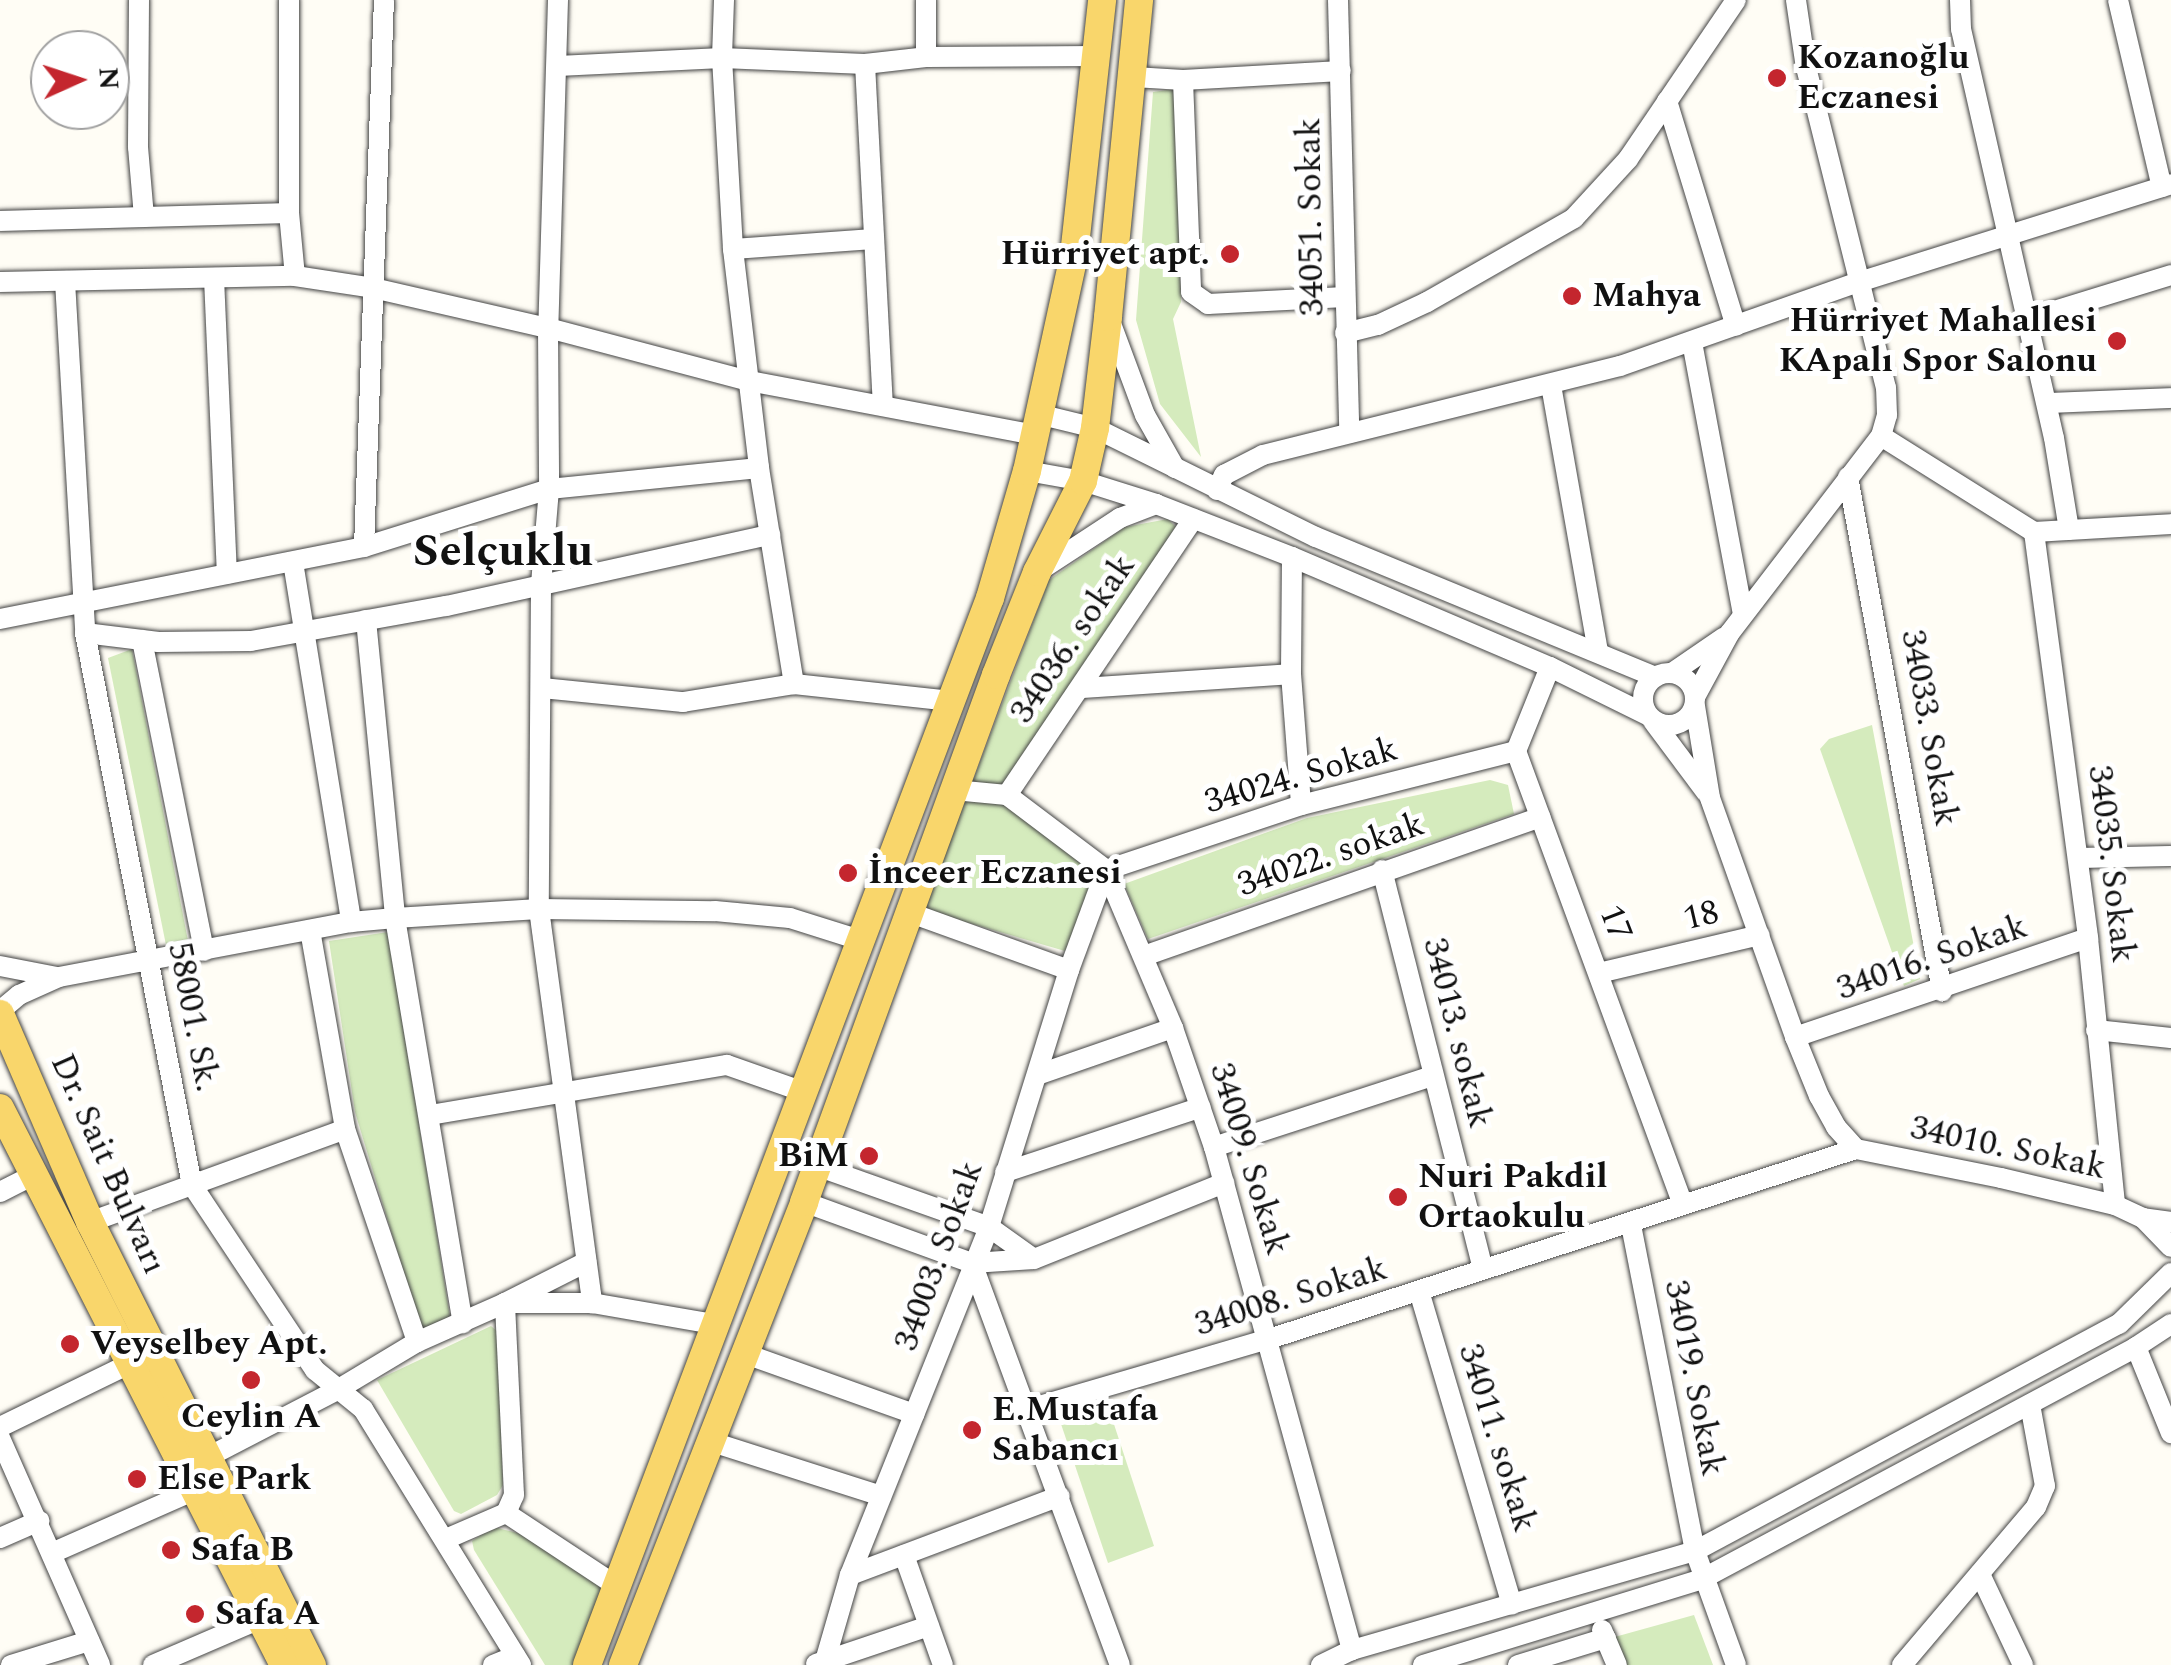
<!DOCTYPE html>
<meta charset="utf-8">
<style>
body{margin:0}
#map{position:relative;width:2171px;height:1665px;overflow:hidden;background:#fffdf5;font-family:Spectral,serif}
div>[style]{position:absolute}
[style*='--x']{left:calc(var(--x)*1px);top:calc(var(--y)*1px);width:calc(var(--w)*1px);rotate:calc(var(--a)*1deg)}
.green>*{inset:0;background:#d5ebbd}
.roads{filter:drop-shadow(0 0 2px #444) drop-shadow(0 0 2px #444)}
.minor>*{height:20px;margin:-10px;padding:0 10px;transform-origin:10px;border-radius:10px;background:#fff}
.minor>.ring{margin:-10px;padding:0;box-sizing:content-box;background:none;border:20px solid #fff;border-radius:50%}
.major>*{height:28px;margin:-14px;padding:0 14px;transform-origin:14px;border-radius:14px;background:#f9d66b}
.dots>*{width:28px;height:28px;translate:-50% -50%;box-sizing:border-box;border:5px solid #fff;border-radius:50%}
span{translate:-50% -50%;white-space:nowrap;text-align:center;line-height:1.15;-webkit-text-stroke:10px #fff;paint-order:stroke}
.poi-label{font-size:35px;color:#111;font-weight:700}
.left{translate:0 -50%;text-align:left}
.right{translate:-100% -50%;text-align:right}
.street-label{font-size:35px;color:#111}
.district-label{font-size:45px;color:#111;font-weight:700}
.north{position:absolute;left:30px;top:30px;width:100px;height:100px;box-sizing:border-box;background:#fff;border:2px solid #a0a0a0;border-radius:50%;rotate:87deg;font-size:28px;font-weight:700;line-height:40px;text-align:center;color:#111}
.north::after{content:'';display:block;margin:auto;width:35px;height:45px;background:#c4262e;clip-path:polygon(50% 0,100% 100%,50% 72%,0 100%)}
</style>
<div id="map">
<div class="green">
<div style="clip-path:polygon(1174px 89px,1181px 302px,1173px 319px,1201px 457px,1160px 404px,1136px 320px,1153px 92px)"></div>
<div style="clip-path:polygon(1168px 519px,1177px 528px,1007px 794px,1106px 870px,1065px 951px,924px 910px,1049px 580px,1125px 527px)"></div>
<div style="clip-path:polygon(132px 649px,188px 941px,166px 945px,108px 658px)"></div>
<div style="clip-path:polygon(1872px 725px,1920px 979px,1904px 986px,1820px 749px,1829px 739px)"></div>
<div style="clip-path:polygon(1490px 780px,1508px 785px,1514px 814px,1148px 939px,1124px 884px,1307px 818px)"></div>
<div style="clip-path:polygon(388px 932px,450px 1317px,421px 1330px,355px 1112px,329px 941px)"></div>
<div style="clip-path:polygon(491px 1326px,498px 1332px,503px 1485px,497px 1495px,461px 1514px,454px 1511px,377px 1380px)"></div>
<div style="clip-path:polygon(1107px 1403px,1154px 1546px,1108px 1563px,1061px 1424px)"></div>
<div style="clip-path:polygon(494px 1527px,525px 1535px,605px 1583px,578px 1665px,545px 1665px,474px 1550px,472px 1541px)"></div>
<div style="clip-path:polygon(1694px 1615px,1713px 1665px,1621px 1665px,1611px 1638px)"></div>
</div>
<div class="roads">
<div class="minor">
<div style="--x:139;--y:0;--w:147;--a:90.4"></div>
<div style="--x:138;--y:147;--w:70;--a:85.1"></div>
<div style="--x:289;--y:0;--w:213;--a:90"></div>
<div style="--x:289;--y:213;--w:63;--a:84.6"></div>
<div style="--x:558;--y:0;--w:328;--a:91.7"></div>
<div style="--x:548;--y:328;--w:161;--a:89.6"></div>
<div style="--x:549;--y:489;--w:96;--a:94.8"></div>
<div style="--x:541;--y:585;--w:324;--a:90.4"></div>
<div style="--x:539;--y:909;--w:398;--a:82.3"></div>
<div style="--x:724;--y:0;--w:58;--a:92"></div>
<div style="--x:722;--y:58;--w:191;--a:86.7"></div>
<div style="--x:733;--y:249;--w:221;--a:83.2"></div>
<div style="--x:759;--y:468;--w:219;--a:80.8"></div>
<div style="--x:794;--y:684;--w:158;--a:6.2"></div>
<div style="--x:926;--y:0;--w:57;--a:90"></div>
<div style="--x:1338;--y:0;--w:433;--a:88.5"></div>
<div style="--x:1960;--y:0;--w:29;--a:88"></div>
<div style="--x:1961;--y:29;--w:419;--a:77.2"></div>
<div style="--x:2054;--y:438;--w:93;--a:80.7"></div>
<div style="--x:2118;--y:0;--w:192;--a:76.8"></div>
<div style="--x:865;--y:64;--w:342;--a:87"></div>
<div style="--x:558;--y:66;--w:164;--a:-2.8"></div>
<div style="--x:722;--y:58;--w:143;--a:2.4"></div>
<div style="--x:865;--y:64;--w:61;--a:-6.5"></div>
<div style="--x:926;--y:57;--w:171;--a:-0.3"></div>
<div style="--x:1134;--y:77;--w:49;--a:3.5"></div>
<div style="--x:1183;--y:80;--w:158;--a:-3.3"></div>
<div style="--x:1183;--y:80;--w:212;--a:87.8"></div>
<div style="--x:1191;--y:292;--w:21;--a:35"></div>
<div style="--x:1208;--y:304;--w:137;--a:-2.9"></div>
<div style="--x:1667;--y:101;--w:235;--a:73"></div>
<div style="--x:0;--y:221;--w:289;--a:-1.6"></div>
<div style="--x:733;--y:249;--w:141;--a:-4.1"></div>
<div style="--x:214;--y:278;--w:296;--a:87.5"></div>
<div style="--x:65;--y:281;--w:353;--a:86.7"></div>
<div style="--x:85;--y:633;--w:562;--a:79.03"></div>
<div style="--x:192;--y:1185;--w:222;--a:56.4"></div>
<div style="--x:315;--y:1370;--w:62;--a:39.1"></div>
<div style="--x:363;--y:1409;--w:301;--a:58.3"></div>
<div style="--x:0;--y:282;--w:295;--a:-1.2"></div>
<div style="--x:295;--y:276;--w:79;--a:8.7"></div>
<div style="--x:373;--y:288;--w:180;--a:12.9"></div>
<div style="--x:548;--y:328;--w:208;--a:14.8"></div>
<div style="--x:749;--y:381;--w:290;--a:10.7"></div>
<div style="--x:2028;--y:319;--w:150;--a:-17.1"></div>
<div style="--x:1110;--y:321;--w:100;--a:69.6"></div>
<div style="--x:1145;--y:415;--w:61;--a:60.5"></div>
<div style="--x:1345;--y:333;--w:34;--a:-14"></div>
<div style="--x:1378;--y:325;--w:54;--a:-25.1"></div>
<div style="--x:1427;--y:302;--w:169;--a:-29.7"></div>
<div style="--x:1574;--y:218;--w:80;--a:-47.5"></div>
<div style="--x:1628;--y:159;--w:192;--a:-55.8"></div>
<div style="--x:1692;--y:342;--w:277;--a:79.4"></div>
<div style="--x:1551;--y:385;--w:271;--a:80"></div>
<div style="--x:2047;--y:403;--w:124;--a:-2.3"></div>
<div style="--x:1038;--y:414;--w:59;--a:13.8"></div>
<div style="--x:1095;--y:428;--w:246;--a:26.3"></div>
<div style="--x:1316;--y:537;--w:367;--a:22.4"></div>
<div style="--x:1881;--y:436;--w:181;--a:32.1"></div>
<div style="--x:2034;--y:532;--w:137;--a:-3.3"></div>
<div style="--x:1027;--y:471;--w:57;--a:10.1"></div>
<div style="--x:1083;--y:481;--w:77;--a:17.5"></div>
<div style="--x:1156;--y:504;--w:146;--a:21.3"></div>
<div style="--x:1292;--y:557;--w:280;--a:23.1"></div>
<div style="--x:1550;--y:667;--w:108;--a:26.3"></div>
<div style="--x:1848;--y:477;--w:523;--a:79.64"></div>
<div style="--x:1217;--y:490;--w:17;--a:-65"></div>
<div style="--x:1224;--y:475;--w:44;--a:-27.1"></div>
<div style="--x:1263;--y:455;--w:368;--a:-14"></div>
<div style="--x:1620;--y:366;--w:253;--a:-19.4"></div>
<div style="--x:1859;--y:282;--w:327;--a:-17.4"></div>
<div style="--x:2034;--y:532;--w:410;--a:82.4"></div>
<div style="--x:2088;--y:938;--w:268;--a:84.2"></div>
<div style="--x:364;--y:547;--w:547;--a:-87.91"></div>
<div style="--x:1292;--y:557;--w:117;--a:90.5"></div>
<div style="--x:1291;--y:674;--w:131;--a:85.6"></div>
<div style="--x:293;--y:562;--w:365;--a:80.8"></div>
<div style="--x:1039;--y:571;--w:97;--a:-33.2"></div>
<div style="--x:1120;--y:518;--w:39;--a:-21"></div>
<div style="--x:0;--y:619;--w:371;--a:-11.2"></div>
<div style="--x:364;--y:547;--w:194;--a:-17.4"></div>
<div style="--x:549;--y:489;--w:211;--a:-5.7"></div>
<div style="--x:366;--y:620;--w:299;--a:84.4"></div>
<div style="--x:395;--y:918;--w:411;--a:80.5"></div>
<div style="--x:85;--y:633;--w:74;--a:7"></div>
<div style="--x:158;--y:642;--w:93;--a:-0.6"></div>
<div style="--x:251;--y:641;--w:198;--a:-10.2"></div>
<div style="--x:446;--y:606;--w:332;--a:-12.4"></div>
<div style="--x:142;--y:640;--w:317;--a:78.7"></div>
<div style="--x:1550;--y:667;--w:91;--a:112"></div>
<div style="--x:1516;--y:751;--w:483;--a:69.8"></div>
<div class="ring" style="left:1643px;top:673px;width:32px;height:32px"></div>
<div style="--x:1672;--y:673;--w:62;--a:-34.5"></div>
<div style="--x:542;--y:688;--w:142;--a:5.7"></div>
<div style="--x:683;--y:702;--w:112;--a:-9.2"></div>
<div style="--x:1081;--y:688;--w:210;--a:-3.8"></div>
<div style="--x:1695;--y:697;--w:72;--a:-61.6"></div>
<div style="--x:1729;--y:634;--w:250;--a:-52.5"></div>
<div style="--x:1881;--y:436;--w:22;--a:-74"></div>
<div style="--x:1887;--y:415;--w:27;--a:-92"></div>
<div style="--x:1886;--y:388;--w:330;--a:-104"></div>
<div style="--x:1806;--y:68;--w:69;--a:-98.4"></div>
<div style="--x:1695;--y:706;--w:93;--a:80.7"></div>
<div style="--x:1710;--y:798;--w:254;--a:70.4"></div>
<div style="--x:1795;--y:1037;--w:64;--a:67.9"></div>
<div style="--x:1819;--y:1096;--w:35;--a:61"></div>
<div style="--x:1836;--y:1127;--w:30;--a:48"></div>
<div style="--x:1653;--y:721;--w:89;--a:53.3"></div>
<div style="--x:954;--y:790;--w:53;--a:5.4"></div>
<div style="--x:1007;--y:795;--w:124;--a:37.1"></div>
<div style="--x:1106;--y:870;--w:172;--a:67"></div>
<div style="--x:1173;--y:1028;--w:126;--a:71"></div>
<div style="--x:1214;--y:1147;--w:522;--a:74.66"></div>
<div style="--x:1007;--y:795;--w:333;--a:-56"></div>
<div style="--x:2078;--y:858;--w:93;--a:-1.2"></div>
<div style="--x:1106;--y:870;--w:206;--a:-18.4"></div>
<div style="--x:1301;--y:805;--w:222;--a:-14.1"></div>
<div style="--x:1382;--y:870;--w:412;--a:75.8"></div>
<div style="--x:908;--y:912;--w:171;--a:19.8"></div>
<div style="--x:310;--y:930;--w:202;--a:80"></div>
<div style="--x:345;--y:1129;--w:225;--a:71.3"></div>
<div style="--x:1144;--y:956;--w:420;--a:-19.3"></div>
<div style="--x:0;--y:966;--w:58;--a:10.9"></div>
<div style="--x:1599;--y:973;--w:165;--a:-13.3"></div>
<div style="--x:0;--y:1011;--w:25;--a:-40"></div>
<div style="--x:19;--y:995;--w:44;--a:-24.2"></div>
<div style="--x:59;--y:977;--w:297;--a:-10.7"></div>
<div style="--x:351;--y:922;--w:44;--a:-5.2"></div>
<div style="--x:395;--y:918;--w:144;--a:-3.6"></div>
<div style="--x:539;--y:909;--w:176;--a:0.7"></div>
<div style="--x:715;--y:911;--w:75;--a:5.3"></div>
<div style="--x:790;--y:918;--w:77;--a:17.5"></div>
<div style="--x:2096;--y:1030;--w:75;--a:6.1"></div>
<div style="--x:1795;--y:1037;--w:309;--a:-18.7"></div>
<div style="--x:1037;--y:1075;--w:144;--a:-19.1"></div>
<div style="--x:430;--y:1115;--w:301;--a:-9.6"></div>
<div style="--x:727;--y:1065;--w:82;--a:19.3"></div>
<div style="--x:1214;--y:1147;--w:230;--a:-18"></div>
<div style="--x:817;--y:1166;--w:182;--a:19.5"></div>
<div style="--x:989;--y:1227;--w:55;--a:35.4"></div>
<div style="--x:1005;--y:1172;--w:206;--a:-18.3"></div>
<div style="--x:0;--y:1192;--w:39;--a:-27"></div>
<div style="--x:804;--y:1202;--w:179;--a:20"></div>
<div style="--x:972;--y:1263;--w:428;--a:69.8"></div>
<div style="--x:90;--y:1222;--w:271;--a:-20"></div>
<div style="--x:2171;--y:1222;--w:28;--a:-172"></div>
<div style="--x:2143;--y:1218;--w:40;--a:46"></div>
<div style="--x:1631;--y:1225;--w:332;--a:78.9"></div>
<div style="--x:1695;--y:1551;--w:121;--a:70.2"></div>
<div style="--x:972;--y:1263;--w:62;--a:-3.7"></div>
<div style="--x:1034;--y:1259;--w:205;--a:-21.8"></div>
<div style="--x:1419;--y:1291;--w:327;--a:73.5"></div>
<div style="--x:2136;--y:1347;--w:93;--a:67.9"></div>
<div style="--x:743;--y:1353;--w:182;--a:19.6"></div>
<div style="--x:1029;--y:1409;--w:250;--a:-16.3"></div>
<div style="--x:1269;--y:1339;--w:617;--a:-17.94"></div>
<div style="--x:1856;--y:1149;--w:148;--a:11.3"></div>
<div style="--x:2001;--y:1178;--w:117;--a:13.3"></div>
<div style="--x:2115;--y:1205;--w:31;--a:25"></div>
<div style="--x:0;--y:1427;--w:146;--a:-26"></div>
<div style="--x:0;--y:1438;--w:248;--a:66.2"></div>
<div style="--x:709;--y:1441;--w:181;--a:17.7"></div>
<div style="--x:208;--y:1457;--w:145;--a:-27.4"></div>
<div style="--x:337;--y:1390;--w:93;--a:-31"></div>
<div style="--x:417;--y:1342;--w:96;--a:-23.9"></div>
<div style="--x:505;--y:1303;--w:87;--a:0"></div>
<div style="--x:592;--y:1303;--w:124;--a:9.8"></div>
<div style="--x:506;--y:1513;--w:131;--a:33.4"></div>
<div style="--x:0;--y:1538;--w:43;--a:-23.6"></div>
<div style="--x:446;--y:1539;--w:65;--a:-23.4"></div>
<div style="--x:506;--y:1513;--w:20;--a:-66"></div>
<div style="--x:514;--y:1495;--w:192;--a:-92.7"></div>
<div style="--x:505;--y:1303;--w:91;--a:-26.8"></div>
<div style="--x:52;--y:1553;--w:158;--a:-23.8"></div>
<div style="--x:904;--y:1555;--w:117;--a:70.5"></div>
<div style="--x:1980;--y:1574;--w:101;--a:64.7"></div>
<div style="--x:850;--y:1575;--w:224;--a:-20.6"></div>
<div style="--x:1602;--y:1630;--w:38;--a:67"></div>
<div style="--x:825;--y:1661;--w:90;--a:-73.8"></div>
<div style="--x:850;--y:1575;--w:375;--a:-68.2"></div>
<div style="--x:989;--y:1227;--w:269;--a:-72.7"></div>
<div style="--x:1069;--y:970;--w:107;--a:-69.7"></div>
<div style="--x:816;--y:1664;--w:119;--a:-18.6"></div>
<div style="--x:11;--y:1665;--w:82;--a:-17.1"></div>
<div style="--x:153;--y:1665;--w:119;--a:-23.3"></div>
<div style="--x:493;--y:1665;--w:24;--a:-22"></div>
<div style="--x:1321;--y:1665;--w:34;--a:-26"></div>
<div style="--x:1352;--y:1650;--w:357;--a:-16.1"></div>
<div style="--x:1695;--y:1551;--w:481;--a:-28.2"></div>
<div style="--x:2119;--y:1324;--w:73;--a:-44.4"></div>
<div style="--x:1423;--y:1665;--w:292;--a:-17.1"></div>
<div style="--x:1702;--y:1579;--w:492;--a:-28.1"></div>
<div style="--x:2136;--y:1347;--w:42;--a:-33.3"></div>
<div style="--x:1518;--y:1665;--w:92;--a:-17.1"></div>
<div style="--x:1902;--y:1665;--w:207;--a:-49.7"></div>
<div style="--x:2036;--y:1507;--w:23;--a:-67"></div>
<div style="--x:2045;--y:1486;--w:83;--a:-100.4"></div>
</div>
<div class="major">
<div style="--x:0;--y:1014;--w:227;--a:66.6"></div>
<div style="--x:90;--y:1222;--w:496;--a:63.4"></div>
<div style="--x:0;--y:1108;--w:625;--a:62.98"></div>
<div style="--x:587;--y:1665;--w:1141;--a:-69.31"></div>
<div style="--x:990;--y:598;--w:132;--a:-73.8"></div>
<div style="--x:1027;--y:471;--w:221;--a:-77.7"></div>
<div style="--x:1074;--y:255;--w:257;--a:-83.7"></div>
<div style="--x:623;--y:1665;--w:497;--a:-68.6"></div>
<div style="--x:804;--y:1202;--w:561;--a:-69.98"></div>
<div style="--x:996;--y:675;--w:111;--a:-68.3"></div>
<div style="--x:1037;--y:572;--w:102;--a:-63.2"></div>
<div style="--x:1083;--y:481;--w:54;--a:-77.2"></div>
<div style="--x:1095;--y:428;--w:112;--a:-83.3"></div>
<div style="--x:1108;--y:317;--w:319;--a:-84.4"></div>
</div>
</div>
<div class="dots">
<div style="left:1777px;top:78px;background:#c4262e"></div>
<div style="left:1230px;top:254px;background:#c4262e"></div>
<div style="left:1572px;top:296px;background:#c4262e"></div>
<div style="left:2117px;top:341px;background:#c4262e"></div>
<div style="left:848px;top:873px;background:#c4262e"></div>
<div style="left:869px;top:1156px;background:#c4262e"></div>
<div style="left:1398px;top:1197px;background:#c4262e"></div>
<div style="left:70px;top:1344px;background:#c4262e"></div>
<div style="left:251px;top:1380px;background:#c4262e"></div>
<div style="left:972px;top:1430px;background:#c4262e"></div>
<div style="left:137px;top:1479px;background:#c4262e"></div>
<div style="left:171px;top:1550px;background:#c4262e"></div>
<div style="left:195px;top:1614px;background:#c4262e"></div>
</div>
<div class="poi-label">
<span class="left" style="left:1797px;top:78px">Kozanoğlu<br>Eczanesi</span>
<span class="right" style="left:1210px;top:254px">Hürriyet apt.</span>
<span class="left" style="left:1592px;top:296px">Mahya</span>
<span class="right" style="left:2097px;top:341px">Hürriyet Mahallesi<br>KApalı Spor Salonu</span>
<span class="left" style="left:868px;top:873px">İnceer Eczanesi</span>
<span class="right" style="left:849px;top:1156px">BiM</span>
<span class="left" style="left:1418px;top:1197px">Nuri Pakdil<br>Ortaokulu</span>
<span class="left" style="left:90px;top:1344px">Veyselbey Apt.</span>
<span class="left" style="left:992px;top:1430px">E.Mustafa<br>Sabancı</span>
<span style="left:251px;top:1417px">Ceylin A</span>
<span class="left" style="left:157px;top:1479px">Else Park</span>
<span class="left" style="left:191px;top:1550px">Safa B</span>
<span class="left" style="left:215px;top:1614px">Safa A</span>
</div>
<div class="street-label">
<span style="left:1311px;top:217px;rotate:-91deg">34051. Sokak</span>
<span style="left:1073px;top:639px;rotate:-56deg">34036. sokak</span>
<span style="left:1929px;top:728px;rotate:80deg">34033. Sokak</span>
<span style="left:1301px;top:776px;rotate:-16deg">34024. Sokak</span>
<span style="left:1331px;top:855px;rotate:-19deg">34022. sokak</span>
<span style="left:2111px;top:864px;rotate:83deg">34035. Sokak</span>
<span style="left:1701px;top:916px;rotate:-13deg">18</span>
<span style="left:1615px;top:923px;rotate:69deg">17</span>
<span style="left:1932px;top:958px;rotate:-19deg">34016. Sokak</span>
<span style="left:193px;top:1017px;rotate:79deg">58001. Sk.</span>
<span style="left:1457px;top:1033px;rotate:76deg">34013. sokak</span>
<span style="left:2008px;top:1148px;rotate:12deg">34010. Sokak</span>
<span style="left:1249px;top:1159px;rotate:73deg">34009. Sokak</span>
<span style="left:108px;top:1164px;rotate:66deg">Dr. Sait Bulvarı</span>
<span style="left:939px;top:1256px;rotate:-70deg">34003. Sokak</span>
<span style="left:1291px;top:1297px;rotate:-17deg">34008. Sokak</span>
<span style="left:1694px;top:1378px;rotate:79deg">34019. Sokak</span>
<span style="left:1497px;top:1438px;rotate:73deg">34011. sokak</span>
</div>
<div class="district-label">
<span style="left:503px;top:552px">Selçuklu</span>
</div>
<div class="north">N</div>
</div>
